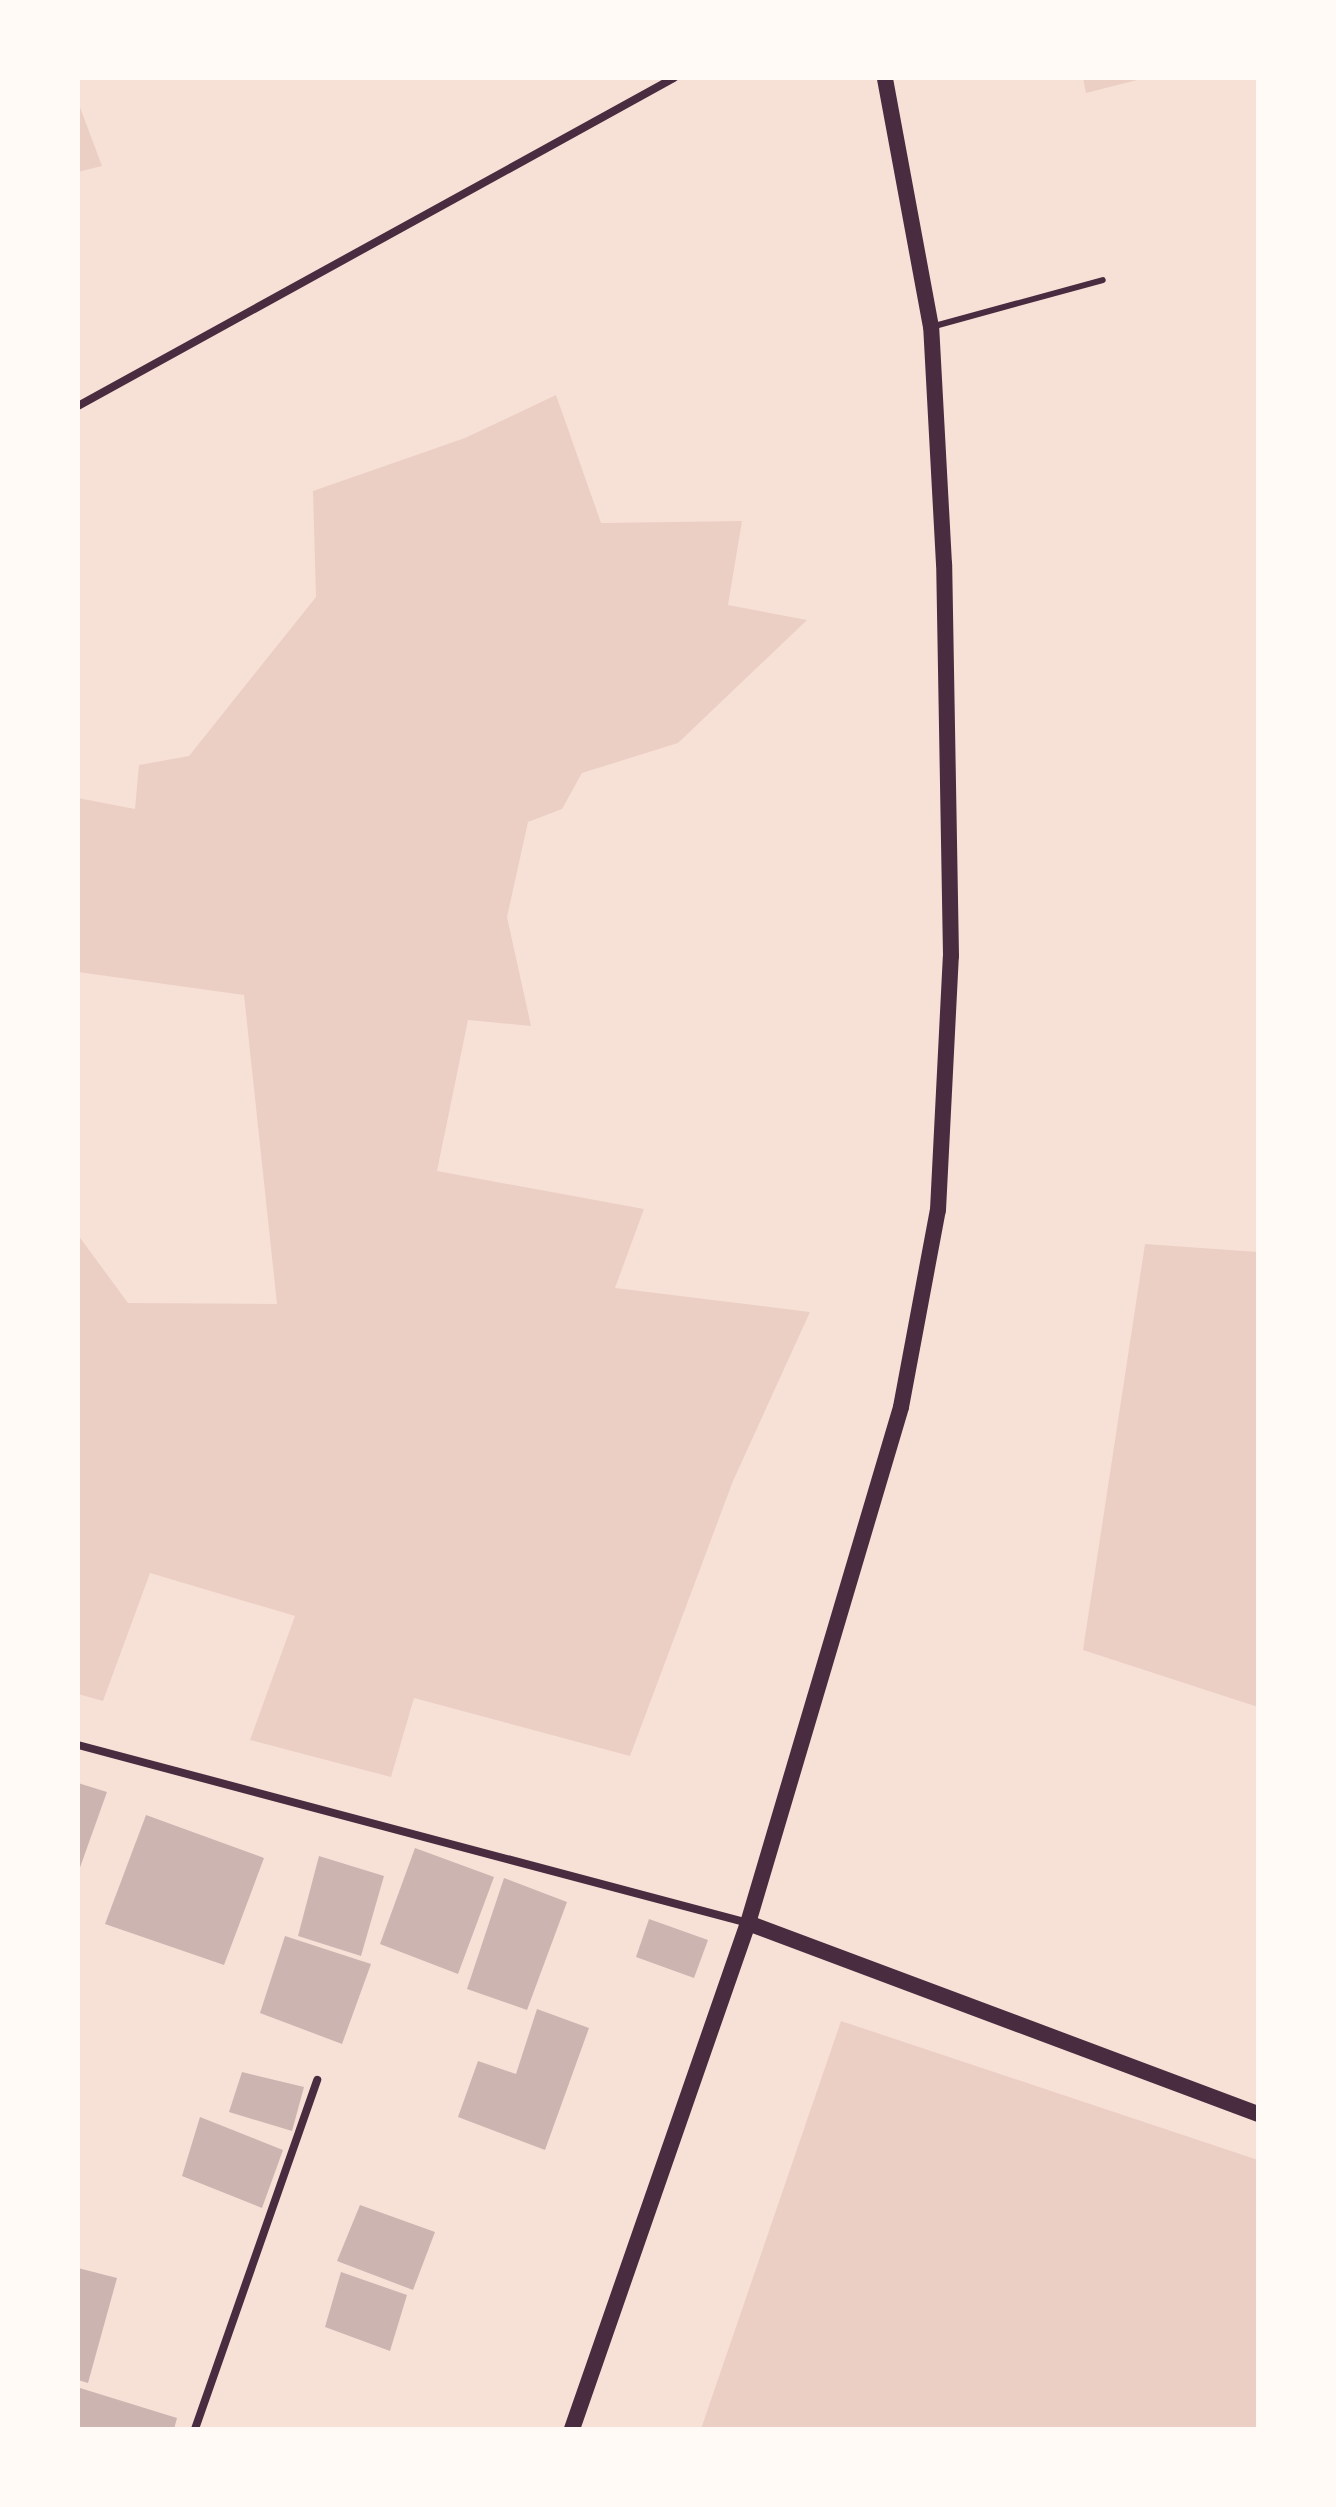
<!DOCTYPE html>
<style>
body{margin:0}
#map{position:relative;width:1336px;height:2507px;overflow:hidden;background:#f7e1d7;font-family:Montserrat,sans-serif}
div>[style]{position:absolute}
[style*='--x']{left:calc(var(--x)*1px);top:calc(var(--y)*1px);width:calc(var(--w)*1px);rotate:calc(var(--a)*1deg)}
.green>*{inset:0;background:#ebcfc5}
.building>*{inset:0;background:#ccb4b1}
.service>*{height:6px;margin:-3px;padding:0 3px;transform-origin:3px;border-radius:3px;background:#4a2c40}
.minor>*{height:8px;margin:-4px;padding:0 4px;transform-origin:4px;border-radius:4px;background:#4a2c40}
.secondary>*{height:16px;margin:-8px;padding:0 8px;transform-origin:8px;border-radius:8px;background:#4a2c40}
span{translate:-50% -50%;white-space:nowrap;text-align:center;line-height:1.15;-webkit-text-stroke:6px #fffaf5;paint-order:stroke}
.frame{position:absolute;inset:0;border:80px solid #fffaf5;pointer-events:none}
</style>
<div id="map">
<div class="green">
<div style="clip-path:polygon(1083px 78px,1145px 78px,1086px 93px)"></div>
<div style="clip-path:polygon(78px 102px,102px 166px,78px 172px)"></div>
<div style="clip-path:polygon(556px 395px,601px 523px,742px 521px,728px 605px,807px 620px,678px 743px,582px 773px,562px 809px,528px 822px,507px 917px,531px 1026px,468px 1020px,437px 1171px,644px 1209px,615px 1288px,810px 1312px,733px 1481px,630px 1756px,414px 1698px,391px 1777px,250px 1740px,295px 1616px,150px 1573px,103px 1701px,78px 1694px,78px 1235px,128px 1303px,277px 1304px,244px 995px,78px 972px,78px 798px,135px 809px,139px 765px,189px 756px,316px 597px,313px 491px,465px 438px)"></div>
<div style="clip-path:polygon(1145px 1244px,1258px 1252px,1258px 1707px,1083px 1650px)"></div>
<div style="clip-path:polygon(841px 2021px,1258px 2160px,1258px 2429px,701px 2429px)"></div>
</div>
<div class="building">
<div style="clip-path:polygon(78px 1783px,107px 1792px,78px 1873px)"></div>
<div style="clip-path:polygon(146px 1815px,264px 1858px,224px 1965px,105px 1924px)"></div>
<div style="clip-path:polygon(415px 1848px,494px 1877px,458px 1974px,380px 1944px)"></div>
<div style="clip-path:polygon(319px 1856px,384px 1876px,361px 1956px,298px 1936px)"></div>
<div style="clip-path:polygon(504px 1878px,567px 1902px,527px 2010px,467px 1989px)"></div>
<div style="clip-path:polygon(649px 1919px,708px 1940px,694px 1978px,636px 1957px)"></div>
<div style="clip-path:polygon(285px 1936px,371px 1964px,342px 2044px,260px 2013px)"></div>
<div style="clip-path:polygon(537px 2009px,589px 2028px,545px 2150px,458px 2117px,478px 2061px,516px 2074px)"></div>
<div style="clip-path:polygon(242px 2072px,304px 2087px,292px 2131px,229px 2112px)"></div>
<div style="clip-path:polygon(200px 2117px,283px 2150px,262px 2208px,182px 2176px)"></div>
<div style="clip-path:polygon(360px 2205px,435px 2232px,413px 2290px,337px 2261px)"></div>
<div style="clip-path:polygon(78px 2268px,117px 2278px,88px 2383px,78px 2380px)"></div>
<div style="clip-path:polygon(341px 2272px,407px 2295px,390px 2351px,325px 2327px)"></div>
<div style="clip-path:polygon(80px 2388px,177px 2418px,174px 2429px,78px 2429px)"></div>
</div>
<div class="service">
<div style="--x:931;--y:327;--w:178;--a:-15.3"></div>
</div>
<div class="minor">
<div style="--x:78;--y:406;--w:680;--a:-28.83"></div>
<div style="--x:78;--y:1745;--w:693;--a:14.88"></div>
<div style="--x:195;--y:2429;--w:370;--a:-70.7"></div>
</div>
<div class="secondary">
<div style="--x:748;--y:1923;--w:545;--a:20.53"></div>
<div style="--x:572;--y:2429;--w:536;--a:-70.82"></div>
<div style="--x:748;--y:1923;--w:538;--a:-73.48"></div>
<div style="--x:901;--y:1407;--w:200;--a:-79.4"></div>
<div style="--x:938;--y:1210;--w:254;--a:-87.1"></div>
<div style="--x:951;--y:956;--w:392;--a:-91"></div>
<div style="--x:944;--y:564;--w:237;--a:-93.1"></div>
<div style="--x:931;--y:327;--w:253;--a:-100.5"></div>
</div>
<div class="frame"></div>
</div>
